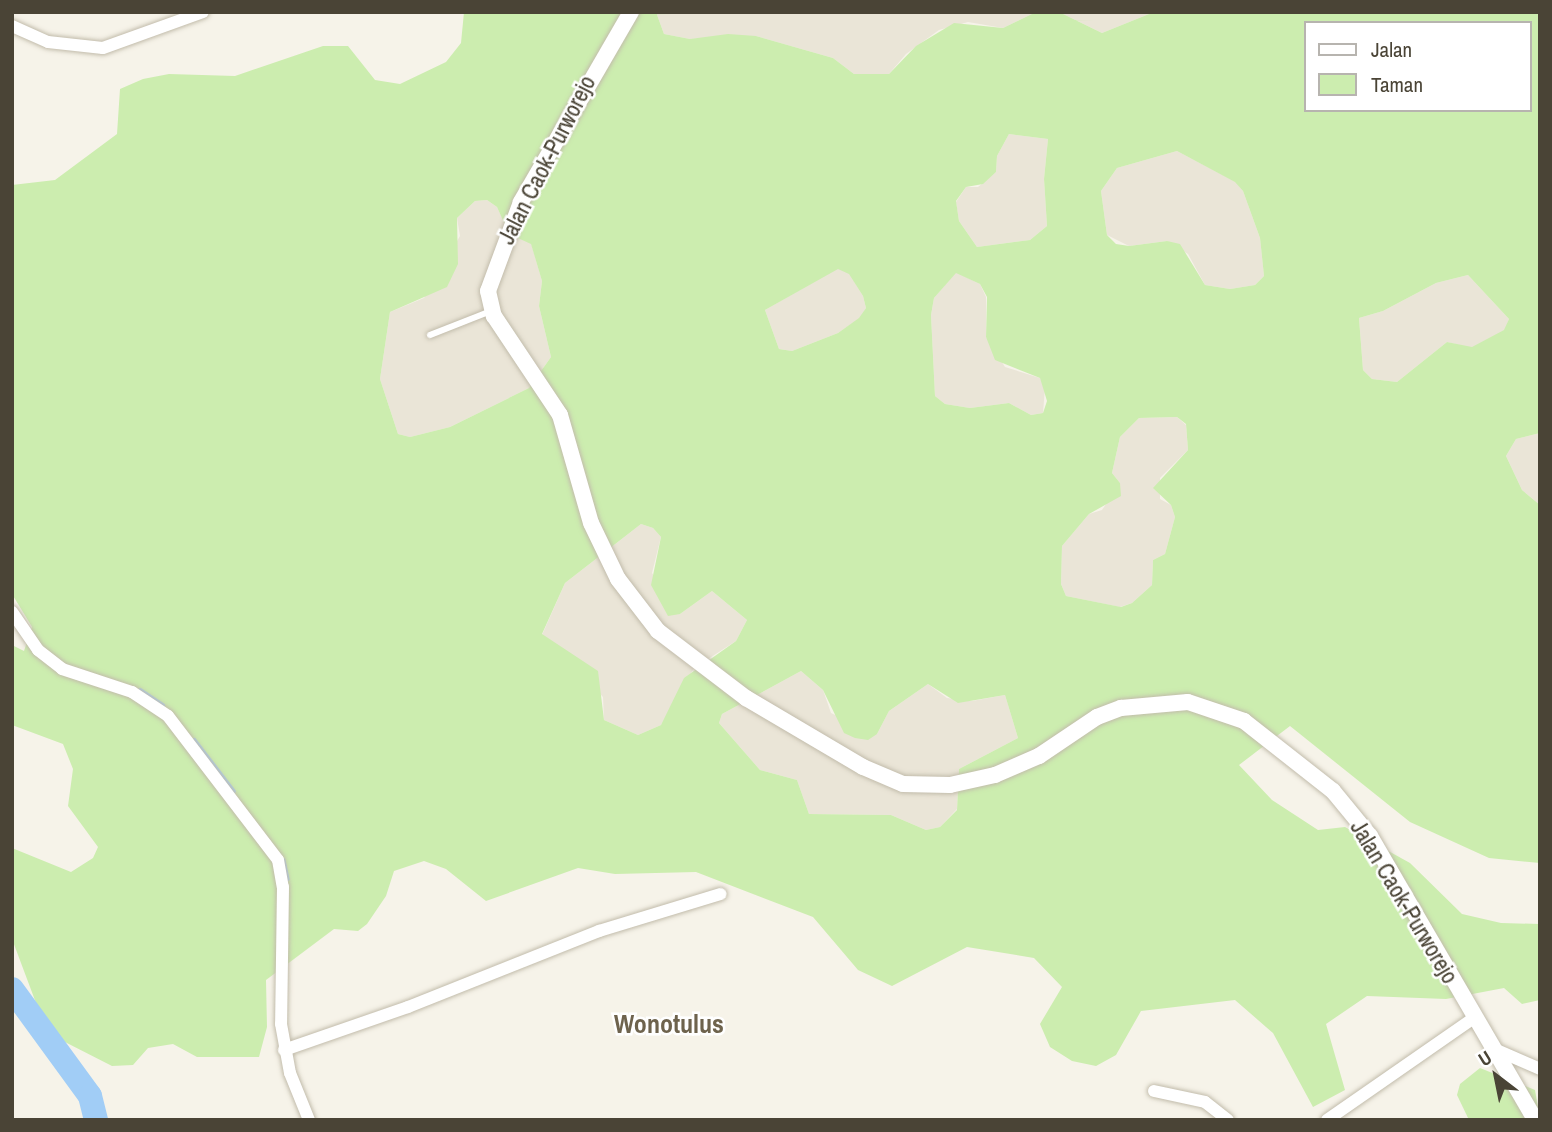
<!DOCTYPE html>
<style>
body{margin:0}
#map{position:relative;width:1552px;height:1132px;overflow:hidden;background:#f6f3e9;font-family:"Archivo Narrow",sans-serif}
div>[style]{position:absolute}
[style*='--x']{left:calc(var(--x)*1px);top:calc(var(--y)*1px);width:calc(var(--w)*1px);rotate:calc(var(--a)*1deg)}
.residential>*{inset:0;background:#eae5d7}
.green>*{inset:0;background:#ccedaf}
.stream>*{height:4.5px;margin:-2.25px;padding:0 2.25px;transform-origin:2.25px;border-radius:2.25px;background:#a1cdf6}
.river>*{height:24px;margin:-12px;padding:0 12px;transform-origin:12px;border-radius:12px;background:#a1cdf6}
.roads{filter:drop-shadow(0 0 2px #c2bcab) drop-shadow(0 0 2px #c2bcab)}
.service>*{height:6px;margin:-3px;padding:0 3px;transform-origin:3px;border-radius:3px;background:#fff}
.minor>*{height:12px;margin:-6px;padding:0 6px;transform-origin:6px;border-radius:6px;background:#fff}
.tertiary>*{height:16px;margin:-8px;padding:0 8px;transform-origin:8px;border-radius:8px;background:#fff}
span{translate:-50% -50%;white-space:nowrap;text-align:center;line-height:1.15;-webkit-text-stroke:5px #fff;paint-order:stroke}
.street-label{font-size:23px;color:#4a4436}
.quarter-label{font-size:26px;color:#6e634d;font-weight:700}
.frame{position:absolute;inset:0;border:14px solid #4a4436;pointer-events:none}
.legend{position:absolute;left:1304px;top:21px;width:228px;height:91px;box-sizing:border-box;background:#fff;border:2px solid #b7b4af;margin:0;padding:9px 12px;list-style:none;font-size:21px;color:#4a4436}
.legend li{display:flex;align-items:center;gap:14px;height:35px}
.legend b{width:35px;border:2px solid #b7b4af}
.north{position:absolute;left:1461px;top:1041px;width:70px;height:70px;-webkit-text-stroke:5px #fff;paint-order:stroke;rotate:328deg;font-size:19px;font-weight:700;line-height:28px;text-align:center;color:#4a4436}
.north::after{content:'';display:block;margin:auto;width:24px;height:32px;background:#4a4436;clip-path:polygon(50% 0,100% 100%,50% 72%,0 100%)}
</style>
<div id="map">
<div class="residential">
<div style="clip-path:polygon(656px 12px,1036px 12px,1003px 28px,968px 22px,939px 30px,906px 54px,889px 74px,854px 74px,833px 58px,756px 36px,690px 39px,664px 34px)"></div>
<div style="clip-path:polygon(1059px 12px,1154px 12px,1102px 33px)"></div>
<div style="clip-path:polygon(1009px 134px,1048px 139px,1044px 179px,1047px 226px,1030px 240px,977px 247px,959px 221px,956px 202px,966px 187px,978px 187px,996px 172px,997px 156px)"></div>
<div style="clip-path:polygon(1177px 151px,1236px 182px,1243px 191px,1260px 238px,1264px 276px,1255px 285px,1230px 289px,1205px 285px,1188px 254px,1167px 241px,1129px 246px,1107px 235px,1101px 191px,1117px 168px)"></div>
<div style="clip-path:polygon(487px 200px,497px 207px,510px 234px,531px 243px,542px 281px,539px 306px,551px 357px,529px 388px,450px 427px,410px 437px,398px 434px,380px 379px,390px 312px,424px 298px,460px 236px,457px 218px,475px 201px)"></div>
<div style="clip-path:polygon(838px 268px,849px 273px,863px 296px,866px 308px,860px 318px,838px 333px,792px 351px,779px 349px,765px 310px)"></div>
<div style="clip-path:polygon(956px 272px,980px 284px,986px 297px,986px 337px,1005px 367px,1040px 378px,1045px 388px,1043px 413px,1031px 415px,1009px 403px,970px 408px,945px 404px,935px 396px,931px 315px,934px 298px)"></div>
<div style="clip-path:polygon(1468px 275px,1509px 319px,1505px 330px,1472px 348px,1447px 342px,1397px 382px,1372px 379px,1363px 370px,1359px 318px,1383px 311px,1436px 283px)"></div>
<div style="clip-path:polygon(1177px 417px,1186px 425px,1188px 450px,1160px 478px,1160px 499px,1171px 505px,1175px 517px,1165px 554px,1153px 560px,1152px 585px,1132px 603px,1120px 607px,1066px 596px,1061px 584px,1062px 546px,1089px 514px,1102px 510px,1120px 483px,1112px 473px,1120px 437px,1139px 418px)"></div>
<div style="clip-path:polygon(1540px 433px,1540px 505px,1522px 490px,1506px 456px,1516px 439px)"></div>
<div style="clip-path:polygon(641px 524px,653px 528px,661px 537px,652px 573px,680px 614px,712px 591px,747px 620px,736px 641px,694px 668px,661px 725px,638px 735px,604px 720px,603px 697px,542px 635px,565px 583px)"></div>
<div style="clip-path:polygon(801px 671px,823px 690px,831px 713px,877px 734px,889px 711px,928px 684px,947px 698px,972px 701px,1005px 695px,1018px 738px,959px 769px,957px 809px,940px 827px,926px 830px,891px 815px,809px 814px,797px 780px,760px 770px,719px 723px,722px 714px)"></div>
</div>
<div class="green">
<div style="clip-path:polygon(evenodd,464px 12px,656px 12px,664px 34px,690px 39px,728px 34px,756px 36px,833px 58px,854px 74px,889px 74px,916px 46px,954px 23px,1003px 28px,1036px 12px,1059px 12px,1102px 33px,1154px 12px,1540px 12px,1540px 433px,1516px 439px,1506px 456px,1522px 490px,1540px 505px,1540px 863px,1489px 858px,1410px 822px,1290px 726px,1239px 765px,1272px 800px,1318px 830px,1345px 827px,1410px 863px,1462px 914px,1501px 923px,1540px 924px,1540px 1000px,1522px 1004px,1504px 988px,1446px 999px,1367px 996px,1326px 1024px,1345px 1090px,1313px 1107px,1273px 1033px,1235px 1000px,1141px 1011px,1116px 1055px,1096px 1066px,1072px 1061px,1050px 1047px,1040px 1024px,1062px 987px,1034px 958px,967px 947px,892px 986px,858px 970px,813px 917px,696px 872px,615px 874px,578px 868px,486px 901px,446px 869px,424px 861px,394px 871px,386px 896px,367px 924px,358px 931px,334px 929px,266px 980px,267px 1027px,259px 1057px,197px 1057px,173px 1044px,148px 1048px,133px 1065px,112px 1066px,61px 1040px,36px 1003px,12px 939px,12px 848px,71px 872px,93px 858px,98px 847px,68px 806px,73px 769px,63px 744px,12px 725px,12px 645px,24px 651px,32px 627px,12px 594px,12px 185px,55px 180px,117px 134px,120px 89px,143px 79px,169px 74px,235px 76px,323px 46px,348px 46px,375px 80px,400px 84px,446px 62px,461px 43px,464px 12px,1305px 23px,1529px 23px,1529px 110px,1305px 110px,1305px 23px,464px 12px,1009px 134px,1048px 139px,1044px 179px,1047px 226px,1030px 240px,977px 247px,959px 221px,956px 201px,966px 187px,983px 184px,996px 172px,997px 156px,1009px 134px,464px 12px,1177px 151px,1235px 182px,1243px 191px,1260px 238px,1264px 276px,1255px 285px,1230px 289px,1205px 285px,1180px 244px,1167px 241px,1129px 246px,1116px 244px,1107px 235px,1101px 191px,1117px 168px,1177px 151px,464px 12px,487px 200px,497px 207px,509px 234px,531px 244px,542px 281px,539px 306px,551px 357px,529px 388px,450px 427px,410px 437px,398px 434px,380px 379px,390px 312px,447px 287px,458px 264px,457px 218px,475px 201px,487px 200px,464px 12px,838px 269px,849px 274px,863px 296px,866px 308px,859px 318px,838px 333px,792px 351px,779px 349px,765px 310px,838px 269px,464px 12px,956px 273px,980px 284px,987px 297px,986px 337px,995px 360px,1040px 378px,1047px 401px,1043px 413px,1031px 415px,1009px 403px,970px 408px,945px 404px,935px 396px,931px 315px,934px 298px,956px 273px,464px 12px,1468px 275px,1509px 319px,1504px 330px,1472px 347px,1447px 342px,1397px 382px,1372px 379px,1363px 370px,1359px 318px,1383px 311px,1436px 283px,1468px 275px,464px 12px,1177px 417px,1186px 424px,1188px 450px,1153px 488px,1171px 505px,1175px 517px,1165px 554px,1153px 560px,1152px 585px,1132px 603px,1121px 607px,1066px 596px,1061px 584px,1062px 546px,1089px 514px,1121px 496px,1120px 483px,1112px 473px,1120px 437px,1139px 418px,1177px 417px,464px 12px,641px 524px,653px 528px,661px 537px,651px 585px,668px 616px,680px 614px,712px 591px,747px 620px,736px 641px,684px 678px,661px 725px,638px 735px,604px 720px,598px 671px,542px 634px,565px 583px,641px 524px,464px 12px,801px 671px,823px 690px,844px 733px,855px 738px,868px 740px,877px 734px,889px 711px,928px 684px,958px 703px,1005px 695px,1018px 738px,959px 769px,957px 810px,940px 827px,926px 830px,891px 815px,809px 814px,797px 780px,760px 770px,719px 723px,722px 714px,801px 671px)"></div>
<div style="clip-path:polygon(1480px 1068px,1535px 1090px,1540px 1120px,1469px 1120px,1457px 1095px,1460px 1084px)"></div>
</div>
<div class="stream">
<div style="--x:140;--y:690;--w:27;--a:34"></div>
<div style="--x:194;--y:740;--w:64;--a:52.6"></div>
<div style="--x:283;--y:860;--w:19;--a:78"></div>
</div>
<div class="river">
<div style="--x:12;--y:989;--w:132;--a:53.9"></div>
<div style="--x:90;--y:1096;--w:25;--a:76"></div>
</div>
<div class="roads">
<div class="service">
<div style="--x:430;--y:335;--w:66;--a:-21.5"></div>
</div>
<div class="minor">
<div style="--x:12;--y:26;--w:39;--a:24"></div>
<div style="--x:48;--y:42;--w:55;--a:6.2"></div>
<div style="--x:103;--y:48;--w:106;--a:-19.8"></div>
<div style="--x:12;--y:612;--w:46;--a:55.6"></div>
<div style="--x:38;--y:650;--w:31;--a:38"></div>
<div style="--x:62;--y:669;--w:74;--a:18.2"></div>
<div style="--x:132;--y:692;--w:43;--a:33.7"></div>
<div style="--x:168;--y:716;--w:181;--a:52.6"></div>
<div style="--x:278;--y:860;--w:27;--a:80"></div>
<div style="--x:283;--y:887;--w:137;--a:90.8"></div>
<div style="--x:281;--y:1024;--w:50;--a:79.6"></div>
<div style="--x:290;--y:1073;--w:51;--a:68"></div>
<div style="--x:1492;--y:1048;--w:52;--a:23.6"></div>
<div style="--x:284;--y:1050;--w:131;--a:-19.1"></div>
<div style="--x:408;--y:1007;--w:206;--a:-21.7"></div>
<div style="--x:599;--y:931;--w:127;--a:-16.9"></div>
<div style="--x:1154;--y:1091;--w:52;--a:12.2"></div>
<div style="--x:1205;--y:1102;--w:29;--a:38"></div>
<div style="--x:1327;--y:1120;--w:179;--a:-34.8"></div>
</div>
<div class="tertiary">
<div style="--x:631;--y:12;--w:220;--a:120.1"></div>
<div style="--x:521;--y:202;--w:95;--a:110.3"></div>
<div style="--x:488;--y:291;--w:26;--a:77"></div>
<div style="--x:494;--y:316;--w:119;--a:56.3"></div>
<div style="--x:560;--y:415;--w:112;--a:74"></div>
<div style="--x:591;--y:523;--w:62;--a:64.3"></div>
<div style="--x:618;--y:579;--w:66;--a:52.4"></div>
<div style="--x:658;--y:631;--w:111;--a:37.3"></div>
<div style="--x:746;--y:698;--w:136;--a:30.5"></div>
<div style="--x:863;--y:767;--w:43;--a:23"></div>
<div style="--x:903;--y:784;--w:47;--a:1.2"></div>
<div style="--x:950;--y:785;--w:46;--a:-12.5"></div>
<div style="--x:995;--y:775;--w:48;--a:-23.4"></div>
<div style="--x:1039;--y:756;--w:70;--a:-33.9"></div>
<div style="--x:1097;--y:717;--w:26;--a:-21"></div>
<div style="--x:1121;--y:708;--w:67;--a:-5.1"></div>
<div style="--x:1188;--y:702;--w:59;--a:18.7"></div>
<div style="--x:1244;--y:721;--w:113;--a:38.2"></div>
<div style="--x:1333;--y:791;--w:58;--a:50.6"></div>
<div style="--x:1370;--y:836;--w:328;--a:59.8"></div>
</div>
</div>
<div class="street-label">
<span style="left:547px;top:160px;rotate:-63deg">Jalan Caok-Purworejo</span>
<span style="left:1404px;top:902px;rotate:59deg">Jalan Caok-Purworejo</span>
</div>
<div class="quarter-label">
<span style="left:669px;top:1024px">Wonotulus</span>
</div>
<div class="frame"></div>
<ul class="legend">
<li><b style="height:9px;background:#fff"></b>Jalan</li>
<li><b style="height:19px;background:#ccedaf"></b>Taman</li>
</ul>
<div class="north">U</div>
</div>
